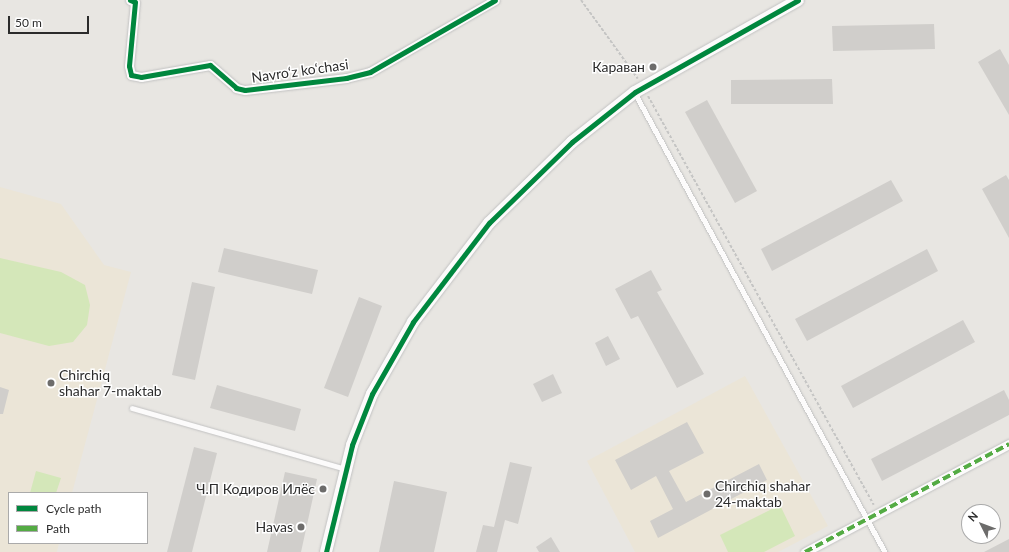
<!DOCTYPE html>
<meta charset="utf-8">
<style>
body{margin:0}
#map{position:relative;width:1009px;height:552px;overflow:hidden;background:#e8e6e2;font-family:Lato,sans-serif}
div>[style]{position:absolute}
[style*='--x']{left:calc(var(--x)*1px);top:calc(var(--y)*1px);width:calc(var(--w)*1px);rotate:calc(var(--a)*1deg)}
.education>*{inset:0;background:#ebe5d7}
.pitch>*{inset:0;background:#d4e7b9}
.building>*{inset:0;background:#d0cecb}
.path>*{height:2px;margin-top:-1px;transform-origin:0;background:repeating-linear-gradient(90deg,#c5c5c4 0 3px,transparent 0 5px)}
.roads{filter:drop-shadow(0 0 1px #c2c2c2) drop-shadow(0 0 1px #c2c2c2)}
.service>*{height:4.5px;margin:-2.25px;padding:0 2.25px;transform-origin:2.25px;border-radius:2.25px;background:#fcfbfb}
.minor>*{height:9px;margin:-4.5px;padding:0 4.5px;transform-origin:4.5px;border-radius:4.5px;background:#fcfbfb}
.tertiary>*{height:12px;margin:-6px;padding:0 6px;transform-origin:6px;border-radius:6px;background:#fcfbfb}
.quiet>*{height:4px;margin-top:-2px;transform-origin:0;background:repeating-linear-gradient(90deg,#54ab44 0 8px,transparent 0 12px)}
.cycleway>*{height:5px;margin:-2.5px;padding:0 2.5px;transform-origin:2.5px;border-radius:2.5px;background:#00873e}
.dots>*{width:11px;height:11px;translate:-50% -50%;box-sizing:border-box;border:2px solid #fff;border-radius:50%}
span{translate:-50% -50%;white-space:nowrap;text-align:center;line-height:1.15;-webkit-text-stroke:3px #fff;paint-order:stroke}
.poi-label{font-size:14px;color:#2b2b2b}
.right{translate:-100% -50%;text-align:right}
.left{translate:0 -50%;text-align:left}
.street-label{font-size:14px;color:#2b2b2b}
.legend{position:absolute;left:8px;top:492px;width:140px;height:52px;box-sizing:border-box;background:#fff;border:1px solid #aaa;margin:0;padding:5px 7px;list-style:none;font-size:12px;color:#2b2b2b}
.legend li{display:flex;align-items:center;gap:8px;height:20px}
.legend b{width:20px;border:1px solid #aaa}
.north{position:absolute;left:961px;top:504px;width:40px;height:40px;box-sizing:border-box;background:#fff;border:1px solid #aaa;border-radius:50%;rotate:312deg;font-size:11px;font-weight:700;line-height:16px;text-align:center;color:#2b2b2b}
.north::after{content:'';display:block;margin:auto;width:14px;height:18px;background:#6d6c6b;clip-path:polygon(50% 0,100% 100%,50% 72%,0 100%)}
.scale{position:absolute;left:8px;top:16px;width:81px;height:18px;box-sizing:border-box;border:2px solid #2b2b2b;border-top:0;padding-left:5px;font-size:12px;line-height:14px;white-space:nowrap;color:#2b2b2b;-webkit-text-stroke:3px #fff;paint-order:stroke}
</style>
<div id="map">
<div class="education">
<div style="clip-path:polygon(0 187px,61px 204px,104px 265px,131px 272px,72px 493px,9px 493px,9px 543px,59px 543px,57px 552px,0 552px)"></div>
<div style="clip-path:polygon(745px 376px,828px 526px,778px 552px,635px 552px,587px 461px)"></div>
</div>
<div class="pitch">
<div style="clip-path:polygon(0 258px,61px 272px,85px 285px,90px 305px,87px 325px,73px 342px,49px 346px,0 333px)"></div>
<div style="clip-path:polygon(36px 471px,61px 478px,56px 493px,30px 493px)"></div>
<div style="clip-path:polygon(780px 505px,795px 536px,764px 552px,728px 552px,720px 535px)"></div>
</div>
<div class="building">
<div style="clip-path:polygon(934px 24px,935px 49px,833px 51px,832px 26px)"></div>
<div style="clip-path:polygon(1000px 49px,1009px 65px,1009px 115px,978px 62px)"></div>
<div style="clip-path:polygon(832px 79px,833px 104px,731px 104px,731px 80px)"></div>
<div style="clip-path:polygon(707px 100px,757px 191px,735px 203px,685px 112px)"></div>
<div style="clip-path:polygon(1006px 175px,1009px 180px,1009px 238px,982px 189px)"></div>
<div style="clip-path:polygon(891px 180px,903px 201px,772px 271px,761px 249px)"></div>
<div style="clip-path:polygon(224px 248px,318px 270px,312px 294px,218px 272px)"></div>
<div style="clip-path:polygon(927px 249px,938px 271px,807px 341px,795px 319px)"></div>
<div style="clip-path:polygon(651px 270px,662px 290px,657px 292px,704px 374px,677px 388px,638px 316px,631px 319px,615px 289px)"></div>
<div style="clip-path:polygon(192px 282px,215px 287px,195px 380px,172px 375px)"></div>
<div style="clip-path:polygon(359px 297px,382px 306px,348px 397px,324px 388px)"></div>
<div style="clip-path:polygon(963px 320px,975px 342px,853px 408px,841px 386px)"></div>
<div style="clip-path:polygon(608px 336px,620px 359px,606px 366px,595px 343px)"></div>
<div style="clip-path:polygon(553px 374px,562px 393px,542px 402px,533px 384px)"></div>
<div style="clip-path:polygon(217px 385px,301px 409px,295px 431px,210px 408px)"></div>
<div style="clip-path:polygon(0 387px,9px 390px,3px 414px,0 414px)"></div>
<div style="clip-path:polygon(1004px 390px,1009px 400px,1009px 415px,882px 481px,871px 459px)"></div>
<div style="clip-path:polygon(687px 422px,704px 453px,669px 471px,686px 502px,759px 464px,767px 480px,658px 538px,650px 521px,673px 509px,656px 476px,631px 490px,615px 460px)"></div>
<div style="clip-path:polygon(194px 447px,217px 453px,192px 552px,167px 552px)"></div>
<div style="clip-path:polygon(510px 462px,532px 467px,518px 524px,505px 520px,497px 552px,476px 552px,483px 525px,494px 527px)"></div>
<div style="clip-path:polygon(285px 472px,317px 479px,301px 552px,267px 552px)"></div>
<div style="clip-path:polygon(394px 481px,447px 492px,434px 552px,379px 552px)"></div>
<div style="clip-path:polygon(551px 537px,560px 552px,539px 552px,536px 547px)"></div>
<div style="clip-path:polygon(1009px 539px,1009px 552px,984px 552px)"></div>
</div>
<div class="path">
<div style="--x:581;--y:0;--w:97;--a:54.2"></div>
<div style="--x:648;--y:96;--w:467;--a:61.1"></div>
</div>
<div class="roads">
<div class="service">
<div style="--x:635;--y:93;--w:523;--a:61.42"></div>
<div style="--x:132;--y:408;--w:223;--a:15.9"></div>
</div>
<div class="minor">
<div style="--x:130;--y:0;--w:5;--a:22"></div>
<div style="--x:135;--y:2;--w:64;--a:95.4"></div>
<div style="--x:129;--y:66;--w:9;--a:77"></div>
<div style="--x:131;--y:75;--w:10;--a:11"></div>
<div style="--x:141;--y:77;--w:70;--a:-9.9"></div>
<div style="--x:210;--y:65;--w:35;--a:41"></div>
<div style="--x:236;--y:88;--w:9;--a:13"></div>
<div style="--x:245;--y:90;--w:102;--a:-6.8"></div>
<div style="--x:346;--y:78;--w:25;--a:-14"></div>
<div style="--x:370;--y:72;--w:144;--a:-29.9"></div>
<div style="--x:805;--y:552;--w:231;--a:-27.9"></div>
</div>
<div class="tertiary">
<div style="--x:326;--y:552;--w:110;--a:-76.3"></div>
<div style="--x:352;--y:445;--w:55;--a:-68.6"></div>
<div style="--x:372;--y:394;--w:83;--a:-60.3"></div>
<div style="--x:413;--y:322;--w:125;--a:-52.5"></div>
<div style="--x:489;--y:223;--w:116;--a:-44.3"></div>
<div style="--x:572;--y:142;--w:80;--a:-38.4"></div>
<div style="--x:635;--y:92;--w:187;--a:-29.4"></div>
</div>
</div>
<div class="quiet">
<div style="--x:805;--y:552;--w:231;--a:-27.9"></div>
</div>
<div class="cycleway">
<div style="--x:130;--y:0;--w:5;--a:22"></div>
<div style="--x:135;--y:2;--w:64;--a:95.4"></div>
<div style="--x:129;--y:66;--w:9;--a:77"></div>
<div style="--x:131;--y:75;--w:10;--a:11"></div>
<div style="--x:141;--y:77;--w:70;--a:-9.9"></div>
<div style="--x:210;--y:65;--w:35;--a:41"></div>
<div style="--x:236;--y:88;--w:9;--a:13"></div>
<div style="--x:245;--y:90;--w:102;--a:-6.8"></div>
<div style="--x:346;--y:78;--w:25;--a:-14"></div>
<div style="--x:370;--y:72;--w:144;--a:-29.9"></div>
<div style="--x:326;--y:552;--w:110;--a:-76.3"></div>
<div style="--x:352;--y:445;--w:55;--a:-68.6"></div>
<div style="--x:372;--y:394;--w:83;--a:-60.3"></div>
<div style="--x:413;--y:322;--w:125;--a:-52.5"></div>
<div style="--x:489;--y:223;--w:116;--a:-44.3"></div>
<div style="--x:572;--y:142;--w:80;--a:-38.4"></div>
<div style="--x:635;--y:92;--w:187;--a:-29.4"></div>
</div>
<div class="dots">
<div style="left:653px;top:67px;background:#6d6c6b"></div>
<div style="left:51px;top:383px;background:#6d6c6b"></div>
<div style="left:323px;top:489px;background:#6d6c6b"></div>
<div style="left:707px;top:494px;background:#6d6c6b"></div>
<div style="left:301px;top:527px;background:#6d6c6b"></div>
</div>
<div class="poi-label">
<span class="right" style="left:645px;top:67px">Караван</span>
<span class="left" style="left:59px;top:383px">Chirchiq<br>shahar 7-maktab</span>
<span class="left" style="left:715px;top:494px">Chirchiq shahar<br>24-maktab</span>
<span class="right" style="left:315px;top:489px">Ч.П Кодиров Илёс</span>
<span class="right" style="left:293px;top:527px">Havas</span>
</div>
<div class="street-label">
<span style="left:300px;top:71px;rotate:-8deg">Navro‘z ko‘chasi</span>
</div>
<ul class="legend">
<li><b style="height:5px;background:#00873e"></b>Cycle path</li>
<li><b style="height:5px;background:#54ab44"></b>Path</li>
</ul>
<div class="north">N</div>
<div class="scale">50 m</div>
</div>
